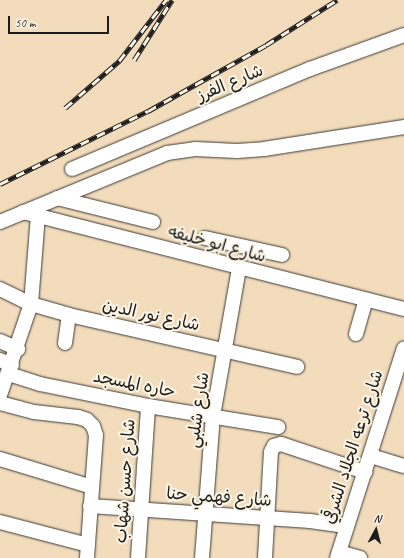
<!DOCTYPE html>
<meta charset="utf-8">
<style>
body{margin:0}
#map{position:relative;width:404px;height:558px;overflow:hidden;background:#f2dcbc;font-family:Caveat,"Playpen Sans Arabic",sans-serif}
div>[style]{position:absolute}
[style*='--x']{left:calc(var(--x)*1px);top:calc(var(--y)*1px);width:calc(var(--w)*1px);rotate:calc(var(--a)*1deg)}
.roads{filter:drop-shadow(0 0 1px #3c3934) drop-shadow(0 0 1px #3c3934)}
.minor>*{height:14px;margin:-7px;padding:0 7px;transform-origin:7px;border-radius:7px;background:#fff}
.rail>*{height:4.5px;margin-top:-2.25px;transform-origin:0;background:repeating-linear-gradient(90deg,#fcf5e5 0 9px,#1c1c1c 0 18px);box-sizing:border-box;border-block:1px solid #1c1c1c}
span{translate:-50% -50%;white-space:nowrap;text-align:center;line-height:1.15;-webkit-text-stroke:4px #fcf5e5;paint-order:stroke}
.street-label{font-size:17px;color:#1c1c1c}
.north{position:absolute;left:356px;top:510px;width:40px;height:40px;-webkit-text-stroke:3px #fcf5e5;paint-order:stroke;rotate:7deg;font-size:11px;font-weight:700;line-height:16px;text-align:center;color:#1c1c1c}
.north::after{content:'';display:block;margin:auto;width:14px;height:18px;background:#1c1c1c;clip-path:polygon(50% 0,100% 100%,50% 72%,0 100%)}
.scale{position:absolute;left:8px;top:16px;width:101px;height:18px;box-sizing:border-box;border:2px solid #1c1c1c;border-top:0;padding-left:5px;font-size:12px;line-height:14px;white-space:nowrap;color:#1c1c1c;-webkit-text-stroke:3px #fcf5e5;paint-order:stroke}
</style>
<div id="map">
<div class="roads">
<div class="minor">
<div style="--x:72;--y:169;--w:258;--a:-22.8"></div>
<div style="--x:310;--y:69;--w:100;--a:-19.9"></div>
<div style="--x:57;--y:198;--w:99;--a:14"></div>
<div style="--x:23;--y:212;--w:393;--a:14.3"></div>
<div style="--x:0;--y:222;--w:181;--a:-22.4"></div>
<div style="--x:167;--y:153;--w:28;--a:-8"></div>
<div style="--x:195;--y:149;--w:42;--a:2.7"></div>
<div style="--x:237;--y:151;--w:27;--a:-4"></div>
<div style="--x:264;--y:149;--w:142;--a:-8.9"></div>
<div style="--x:205;--y:238;--w:79;--a:12.4"></div>
<div style="--x:0;--y:289;--w:34;--a:26"></div>
<div style="--x:31;--y:304;--w:40;--a:16"></div>
<div style="--x:69;--y:315;--w:234;--a:12.8"></div>
<div style="--x:356;--y:334;--w:35;--a:-74"></div>
<div style="--x:0;--y:341;--w:20;--a:24"></div>
<div style="--x:65;--y:343;--w:28;--a:-82"></div>
<div style="--x:0;--y:360;--w:13;--a:23"></div>
<div style="--x:9;--y:374;--w:33;--a:18"></div>
<div style="--x:40;--y:384;--w:110;--a:11.5"></div>
<div style="--x:148;--y:406;--w:132;--a:9.2"></div>
<div style="--x:0;--y:395;--w:96;--a:-71.2"></div>
<div style="--x:31;--y:304;--w:88;--a:-85.5"></div>
<div style="--x:0;--y:403;--w:35;--a:15"></div>
<div style="--x:34;--y:412;--w:44;--a:6.5"></div>
<div style="--x:78;--y:417;--w:9;--a:18"></div>
<div style="--x:87;--y:420;--w:8;--a:45"></div>
<div style="--x:93;--y:426;--w:9;--a:72"></div>
<div style="--x:96;--y:435;--w:123;--a:94.2"></div>
<div style="--x:371;--y:456;--w:34;--a:17"></div>
<div style="--x:0;--y:459;--w:96;--a:16.9"></div>
<div style="--x:90;--y:506;--w:221;--a:3.9"></div>
<div style="--x:310;--y:521;--w:36;--a:8"></div>
<div style="--x:0;--y:522;--w:91;--a:14.6"></div>
<div style="--x:339;--y:552;--w:22;--a:16"></div>
<div style="--x:138;--y:558;--w:152;--a:-86.2"></div>
<div style="--x:202;--y:558;--w:142;--a:-85.6"></div>
<div style="--x:213;--y:416;--w:149;--a:-80"></div>
<div style="--x:265;--y:558;--w:106;--a:-86.8"></div>
<div style="--x:271;--y:452;--w:7;--a:-63"></div>
<div style="--x:274;--y:446;--w:7;--a:-16"></div>
<div style="--x:281;--y:444;--w:89;--a:18.4"></div>
<div style="--x:337;--y:558;--w:220;--a:-72.3"></div>
</div>
</div>
<div class="rail">
<div style="--x:134;--y:60;--w:71;--a:-57.7"></div>
<div style="--x:65;--y:108;--w:72;--a:-41"></div>
<div style="--x:119;--y:61;--w:77;--a:-52.4"></div>
<div style="--x:0;--y:184;--w:165;--a:-26.3"></div>
<div style="--x:148;--y:111;--w:135;--a:-29.2"></div>
<div style="--x:266;--y:45;--w:84;--a:-32.4"></div>
</div>
<div class="street-label">
<span style="left:230px;top:83px;rotate:-23deg">شارع الفرز</span>
<span style="left:217px;top:244px;rotate:15deg">شارع ابو خليفه</span>
<span style="left:151px;top:315px;rotate:12deg">شارع نور الدين</span>
<span style="left:134px;top:384px;rotate:11deg">حاره المسجد</span>
<span style="left:198px;top:410px;rotate:-82deg">شارع شلبي</span>
<span style="left:353px;top:447px;rotate:-72deg">شارع ترعه الجلاد الشرقي</span>
<span style="left:125px;top:481px;rotate:-86deg">شارع حسن شهاب</span>
<span style="left:219px;top:497px;rotate:4deg">شارع فهمي حنا</span>
</div>
<div class="north">N</div>
<div class="scale">50 m</div>
</div>
